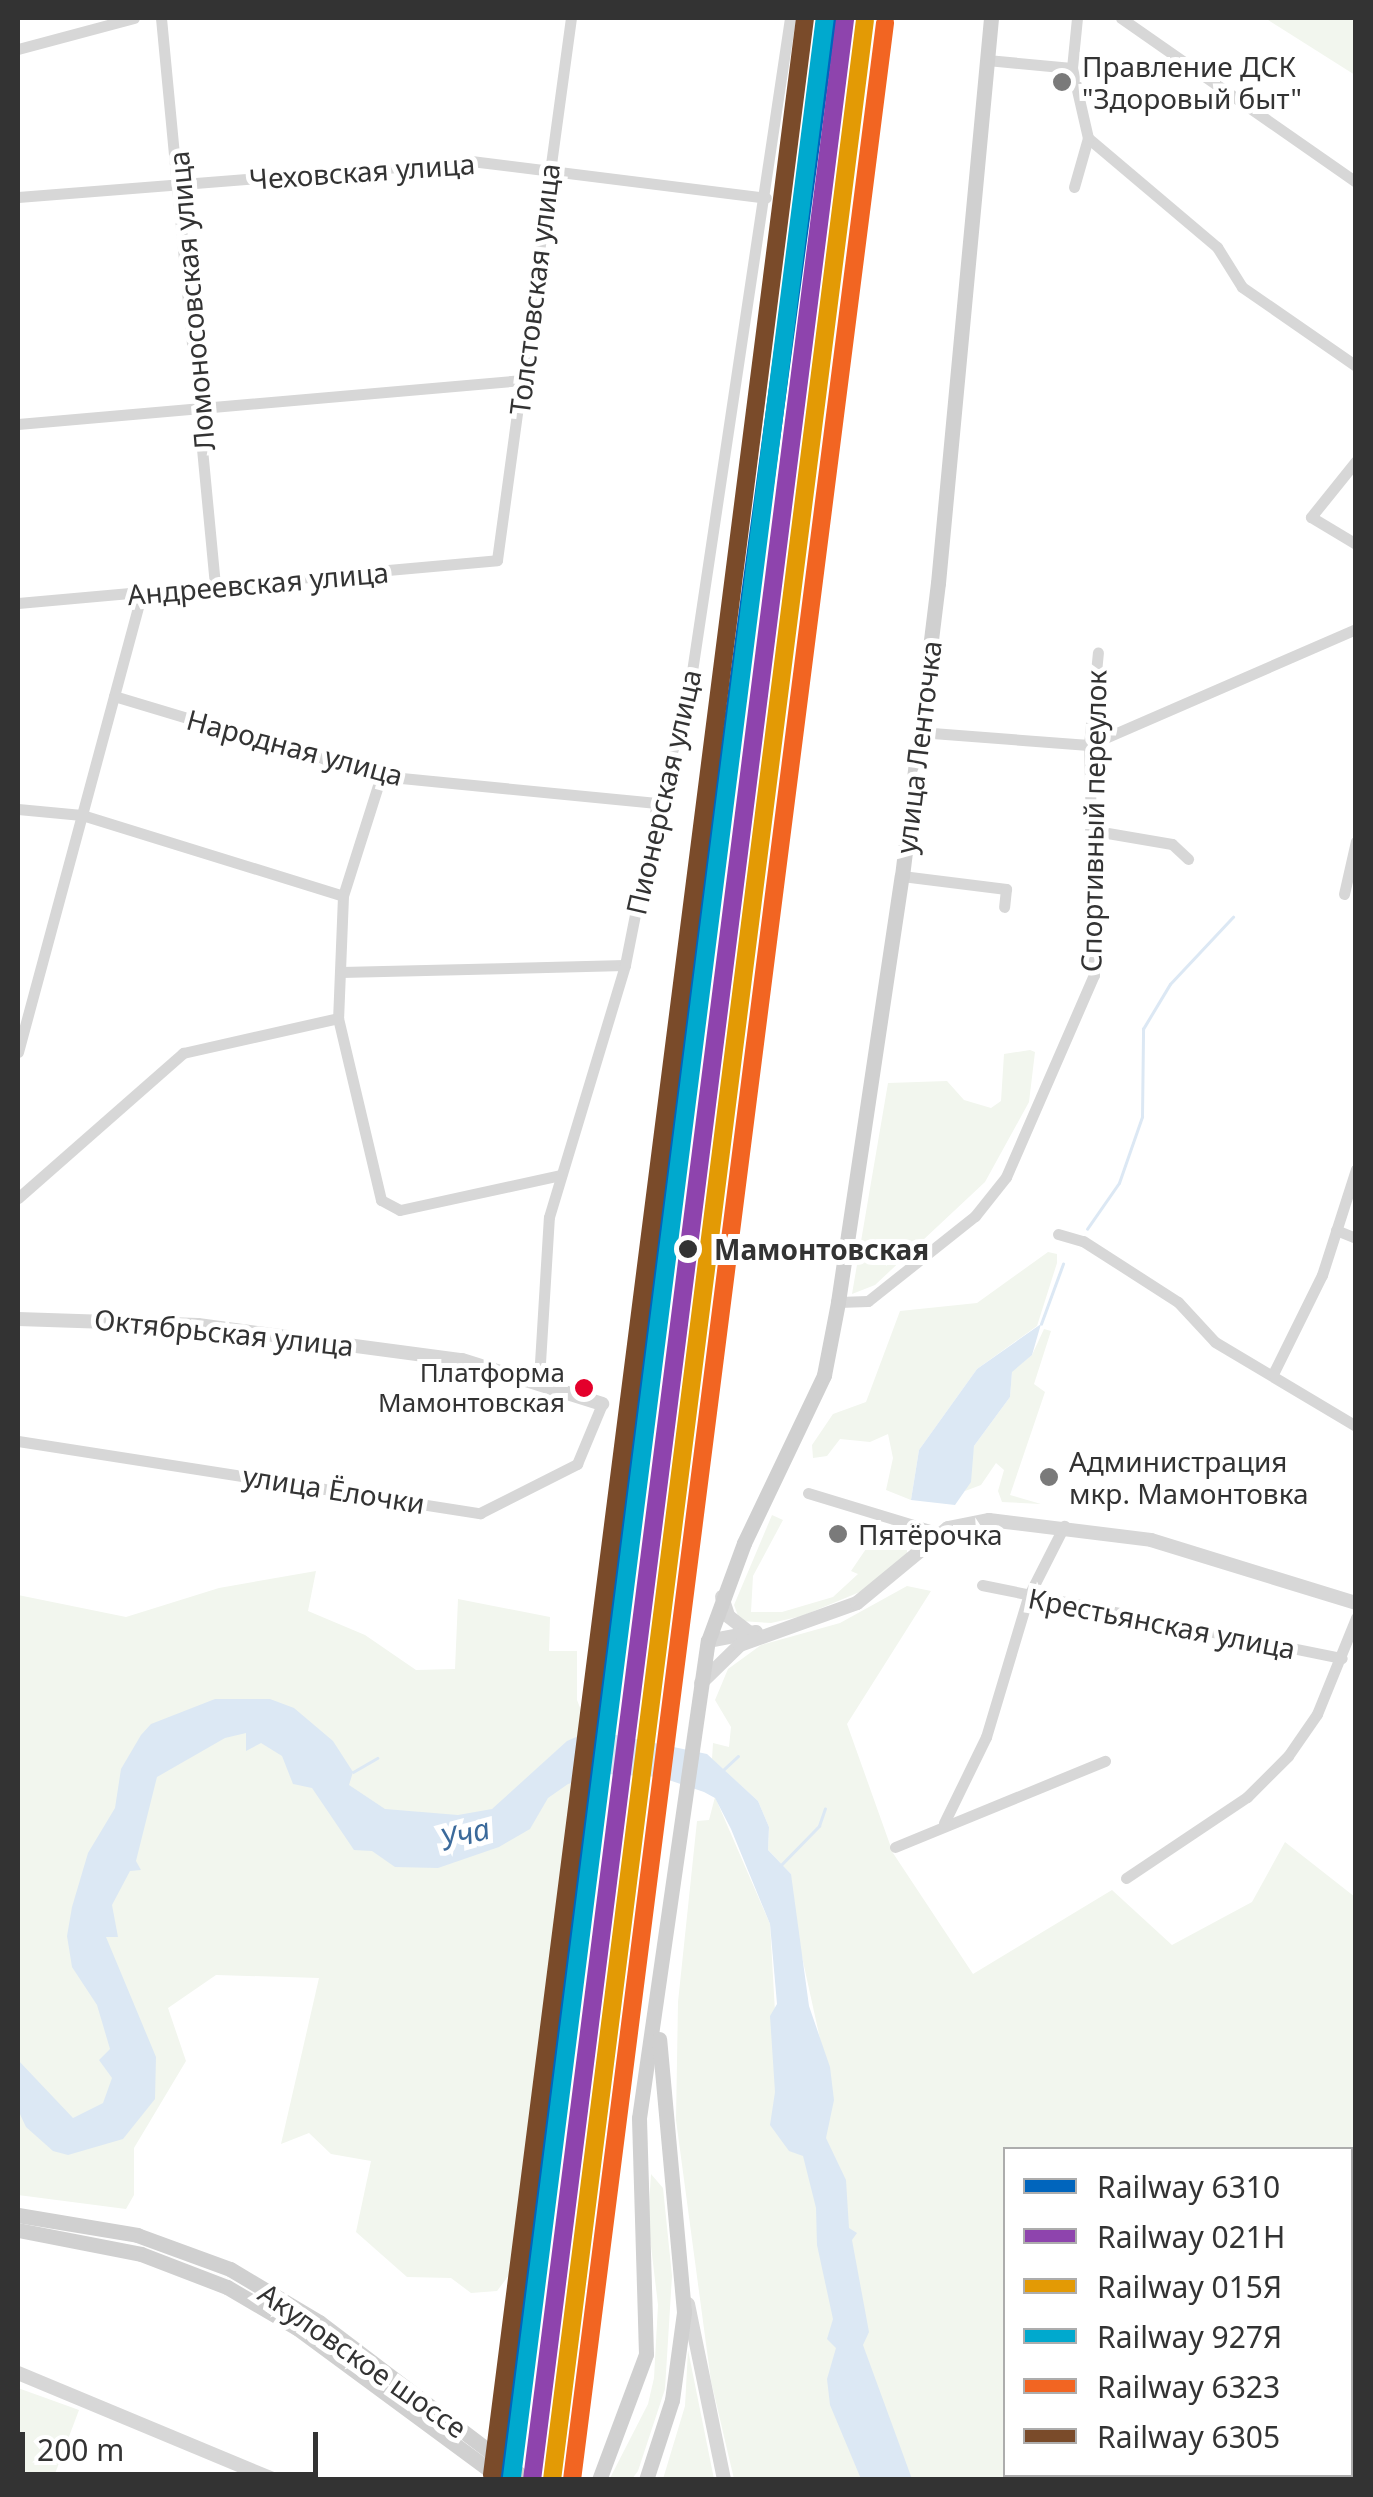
<!DOCTYPE html>
<meta charset="utf-8">
<style>
body{margin:0}
#map{position:relative;width:1373px;height:2497px;overflow:hidden;background:#fff;font-family:"Noto Sans",sans-serif}
div>[style]{position:absolute}
[style*='--x']{left:calc(var(--x)*1px);top:calc(var(--y)*1px);width:calc(var(--w)*1px);rotate:calc(var(--a)*1deg)}
.green>*{inset:0;background:#f2f6ee}
.water>*{inset:0;background:#dce8f4}
.stream>*{height:2.5px;margin:-1.25px;padding:0 1.25px;transform-origin:1.25px;border-radius:1.25px;background:#dce8f4}
.minor>*{height:11px;margin:-5.5px;padding:0 5.5px;transform-origin:5.5px;border-radius:5.5px;background:#d7d7d7}
.tertiary>*{height:14px;margin:-7px;padding:0 7px;transform-origin:7px;border-radius:7px;background:#d7d7d7}
.secondary>*{height:15px;margin:-7.5px;padding:0 7.5px;transform-origin:7.5px;border-radius:7.5px;background:#d0d0d0}
.rail-1>*{height:18px;margin:-9px;padding:0 9px;transform-origin:9px;border-radius:9px;background:#0065bd}
.rail-2>*{height:18px;margin:-9px;padding:0 9px;transform-origin:9px;border-radius:9px;background:#8e44ad}
.rail-3>*{height:18px;margin:-9px;padding:0 9px;transform-origin:9px;border-radius:9px;background:#e39a05}
.rail-4>*{height:18px;margin:-9px;padding:0 9px;transform-origin:9px;border-radius:9px;background:#00a9ce}
.rail-5>*{height:18px;margin:-9px;padding:0 9px;transform-origin:9px;border-radius:9px;background:#f26522}
.rail-6>*{height:18px;margin:-9px;padding:0 9px;transform-origin:9px;border-radius:9px;background:#7a4b2a}
.dots>*{width:28px;height:28px;translate:-50% -50%;box-sizing:border-box;border:5px solid #fff;border-radius:50%}
span{translate:-50% -50%;white-space:nowrap;text-align:center;line-height:1.15;-webkit-text-stroke:10px #fff;paint-order:stroke}
.bus-label{font-size:26px;color:#333}
.right{translate:-100% -50%;text-align:right}
.poi-label{font-size:28px;color:#333}
.left{translate:0 -50%;text-align:left}
.street-label{font-size:28px;color:#333}
.stop-label{font-size:28px;color:#333;font-weight:700}
.water-label{font-size:30px;color:#3b6a9b;font-style:italic}
.frame{position:absolute;inset:0;border:20px solid #333;pointer-events:none}
.legend{position:absolute;left:1003px;top:2147px;width:350px;height:330px;box-sizing:border-box;background:#fff;border:2px solid #adadad;margin:0;padding:12px 18px;list-style:none;font-size:30px;color:#333}
.legend li{display:flex;align-items:center;gap:20px;height:50px}
.legend b{width:50px;border:2px solid #adadad}
.scale{position:absolute;left:20px;top:2432px;width:298px;height:45px;box-sizing:border-box;border:5px solid #333;border-top:0;padding-left:12px;font-size:30px;line-height:35px;white-space:nowrap;color:#333;-webkit-text-stroke:8px #fff;paint-order:stroke}
</style>
<div id="map">
<div class="green">
<div style="clip-path:polygon(1265px 18px,1355px 18px,1355px 75px)"></div>
<div style="clip-path:polygon(1030px 1050px,1035px 1052px,1029px 1102px,985px 1182px,875px 1285px,852px 1294px,888px 1083px,947px 1081px,964px 1100px,991px 1108px,1001px 1101px,1004px 1054px)"></div>
<div style="clip-path:polygon(1048px 1252px,1057px 1254px,1057px 1263px,1037px 1326px,977px 1369px,919px 1450px,911px 1500px,886px 1490px,893px 1458px,888px 1434px,870px 1442px,840px 1439px,827px 1456px,813px 1458px,812px 1445px,833px 1414px,866px 1402px,900px 1311px,977px 1303px)"></div>
<div style="clip-path:polygon(1044px 1329px,1051px 1331px,1034px 1384px,1045px 1392px,1010px 1495px,1041px 1504px,1002px 1502px,998px 1491px,1004px 1470px,996px 1463px,981px 1485px,965px 1491px,974px 1446px,1010px 1397px,1012px 1371px,1032px 1355px)"></div>
<div style="clip-path:polygon(772px 1515px,783px 1520px,753px 1576px,751px 1612px,782px 1612px,833px 1597px,858px 1574px,851px 1571px,870px 1543px,892px 1524px,907px 1538px,907px 1559px,867px 1589px,802px 1616px,771px 1623px,740px 1621px,734px 1605px)"></div>
<div style="clip-path:polygon(316px 1571px,308px 1611px,365px 1635px,416px 1670px,455px 1669px,458px 1599px,550px 1617px,549px 1651px,577px 1651px,577px 1700px,586px 1723px,509px 2275px,497px 2291px,471px 2293px,451px 2278px,407px 2277px,356px 2232px,371px 2161px,331px 2154px,309px 2133px,281px 2144px,319px 1978px,216px 1975px,168px 2008px,186px 2061px,134px 2148px,134px 2195px,126px 2209px,18px 2195px,18px 1595px,126px 1617px,219px 1588px)"></div>
<div style="clip-path:polygon(evenodd,907px 1586px,931px 1591px,847px 1724px,893px 1853px,973px 1974px,1112px 1890px,1172px 1945px,1252px 1902px,1285px 1842px,1355px 1897px,1355px 2479px,734px 2479px,711px 2381px,676px 2120px,678px 2002px,697px 1821px,709px 1820px,715px 1797px,770px 1924px,775px 2012px,822px 2048px,790px 1902px,791px 1874px,768px 1850px,769px 1827px,758px 1801px,712px 1759px,713px 1743px,729px 1747px,731px 1727px,715px 1700px,728px 1669px,761px 1645px,840px 1623px,907px 1586px,1006px 2150px,1350px 2150px,1350px 2474px,1006px 2474px,1006px 2150px)"></div>
<div style="clip-path:polygon(651px 2174px,663px 2188px,672px 2276px,665px 2389px,638px 2471px,632px 2479px,609px 2480px,648px 2404px,654px 2378px,658px 2305px,648px 2221px)"></div>
<div style="clip-path:polygon(688px 2350px,714px 2479px,663px 2479px,685px 2406px)"></div>
<div style="clip-path:polygon(18px 2388px,79px 2410px,53px 2479px,18px 2479px)"></div>
</div>
<div class="water">
<div style="clip-path:polygon(1041px 1324px,1032px 1355px,1012px 1372px,1010px 1397px,974px 1446px,971px 1482px,955px 1505px,911px 1500px,919px 1450px,977px 1369px)"></div>
<div style="clip-path:polygon(215px 1699px,270px 1699px,294px 1708px,333px 1741px,353px 1772px,349px 1785px,385px 1809px,458px 1815px,492px 1809px,567px 1741px,592px 1730px,707px 1754px,758px 1801px,769px 1827px,768px 1850px,791px 1874px,809px 2006px,830px 2067px,834px 2100px,826px 2138px,846px 2180px,849px 2228px,857px 2233px,852px 2240px,869px 2332px,863px 2345px,912px 2479px,861px 2479px,830px 2405px,827px 2379px,836px 2348px,827px 2339px,833px 2319px,817px 2245px,816px 2208px,803px 2156px,789px 2151px,770px 2125px,775px 2092px,770px 2016px,777px 2004px,770px 1924px,731px 1829px,715px 1798px,704px 1792px,660px 1777px,607px 1774px,568px 1784px,548px 1798px,530px 1829px,499px 1847px,438px 1868px,395px 1867px,372px 1851px,354px 1850px,312px 1788px,293px 1784px,282px 1756px,261px 1743px,246px 1751px,246px 1733px,225px 1738px,157px 1777px,136px 1861px,141px 1870px,130px 1871px,112px 1905px,118px 1937px,106px 1937px,156px 2057px,155px 2099px,123px 2139px,68px 2155px,53px 2151px,26px 2127px,18px 2110px,18px 2060px,73px 2118px,103px 2103px,112px 2078px,99px 2060px,110px 2049px,97px 2005px,72px 1967px,67px 1936px,72px 1907px,88px 1853px,115px 1808px,121px 1769px,141px 1735px,151px 1724px)"></div>
</div>
<div class="stream">
<div style="--x:1087;--y:1229;--w:56;--a:-55.2"></div>
<div style="--x:1119;--y:1183;--w:70;--a:-70.8"></div>
<div style="--x:1142;--y:1117;--w:88;--a:-89.3"></div>
<div style="--x:1143;--y:1029;--w:52;--a:-59"></div>
<div style="--x:1170;--y:984;--w:92;--a:-46.8"></div>
<div style="--x:1041;--y:1324;--w:64;--a:-69.9"></div>
<div style="--x:353;--y:1772;--w:28;--a:-30"></div>
<div style="--x:721;--y:1772;--w:23;--a:-43"></div>
<div style="--x:780;--y:1866;--w:56;--a:-45.7"></div>
<div style="--x:819;--y:1826;--w:18;--a:-71"></div>
</div>
<div class="minor">
<div style="--x:161;--y:18;--w:570;--a:84.56"></div>
<div style="--x:1121;--y:18;--w:287;--a:34.9"></div>
<div style="--x:18;--y:49;--w:120;--a:-15"></div>
<div style="--x:987;--y:60;--w:85;--a:5.4"></div>
<div style="--x:1088;--y:138;--w:169;--a:40.2"></div>
<div style="--x:1217;--y:247;--w:47;--a:58"></div>
<div style="--x:1242;--y:287;--w:139;--a:34.7"></div>
<div style="--x:1074;--y:187;--w:51;--a:-74.1"></div>
<div style="--x:1088;--y:138;--w:72;--a:-102.9"></div>
<div style="--x:1072;--y:68;--w:50;--a:-84.3"></div>
<div style="--x:18;--y:197;--w:454;--a:-4.5"></div>
<div style="--x:471;--y:161;--w:297;--a:7.1"></div>
<div style="--x:18;--y:424;--w:507;--a:-4.98"></div>
<div style="--x:1356;--y:461;--w:72;--a:128.8"></div>
<div style="--x:1311;--y:517;--w:52;--a:31"></div>
<div style="--x:18;--y:603;--w:481;--a:-5.1"></div>
<div style="--x:497;--y:560;--w:547;--a:-82.23"></div>
<div style="--x:114;--y:696;--w:279;--a:16.7"></div>
<div style="--x:381;--y:776;--w:277;--a:5.6"></div>
<div style="--x:919;--y:732;--w:170;--a:4.4"></div>
<div style="--x:1089;--y:745;--w:291;--a:-23.5"></div>
<div style="--x:381;--y:776;--w:126;--a:107.6"></div>
<div style="--x:343;--y:896;--w:122;--a:92.3"></div>
<div style="--x:338;--y:1018;--w:187;--a:76.7"></div>
<div style="--x:381;--y:1200;--w:21;--a:28"></div>
<div style="--x:400;--y:1210;--w:165;--a:-12.3"></div>
<div style="--x:18;--y:809;--w:64;--a:5.4"></div>
<div style="--x:82;--y:815;--w:273;--a:17.2"></div>
<div style="--x:1090;--y:830;--w:83;--a:9.7"></div>
<div style="--x:1172;--y:844;--w:22;--a:43"></div>
<div style="--x:902;--y:876;--w:105;--a:7.1"></div>
<div style="--x:1006;--y:889;--w:18;--a:96"></div>
<div style="--x:1344;--y:894;--w:54;--a:-77.2"></div>
<div style="--x:341;--y:972;--w:284;--a:-1.4"></div>
<div style="--x:18;--y:1052;--w:476;--a:-74.9"></div>
<div style="--x:18;--y:1198;--w:220;--a:-41.3"></div>
<div style="--x:183;--y:1053;--w:159;--a:-12.7"></div>
<div style="--x:1336;--y:1230;--w:22;--a:22"></div>
<div style="--x:1058;--y:1234;--w:26;--a:16"></div>
<div style="--x:1083;--y:1241;--w:113;--a:32.7"></div>
<div style="--x:1178;--y:1302;--w:54;--a:47.2"></div>
<div style="--x:1215;--y:1342;--w:164;--a:30.8"></div>
<div style="--x:838;--y:1302;--w:30;--a:-2"></div>
<div style="--x:868;--y:1301;--w:137;--a:-38.5"></div>
<div style="--x:975;--y:1216;--w:50;--a:-51.5"></div>
<div style="--x:1006;--y:1177;--w:220;--a:-66.5"></div>
<div style="--x:1094;--y:975;--w:230;--a:-91.2"></div>
<div style="--x:1089;--y:745;--w:93;--a:-84.5"></div>
<div style="--x:1273;--y:1374;--w:110;--a:-63.7"></div>
<div style="--x:1322;--y:1275;--w:111;--a:-72.2"></div>
<div style="--x:539;--y:1379;--w:162;--a:-86.5"></div>
<div style="--x:549;--y:1217;--w:263;--a:-73.2"></div>
<div style="--x:625;--y:965;--w:165;--a:-78.8"></div>
<div style="--x:657;--y:803;--w:109;--a:-73.6"></div>
<div style="--x:688;--y:698;--w:688;--a:-81.47"></div>
<div style="--x:18;--y:1441;--w:468;--a:8.9"></div>
<div style="--x:480;--y:1513;--w:109;--a:-26.8"></div>
<div style="--x:577;--y:1464;--w:65;--a:-67.4"></div>
<div style="--x:808;--y:1493;--w:138;--a:16.9"></div>
<div style="--x:982;--y:1585;--w:367;--a:11.5"></div>
<div style="--x:944;--y:1823;--w:96;--a:-64"></div>
<div style="--x:986;--y:1737;--w:146;--a:-73.3"></div>
<div style="--x:1028;--y:1597;--w:80;--a:-63.1"></div>
<div style="--x:895;--y:1847;--w:227;--a:-22.3"></div>
<div style="--x:1126;--y:1878;--w:146;--a:-33.8"></div>
<div style="--x:1247;--y:1797;--w:58;--a:-45"></div>
<div style="--x:1288;--y:1756;--w:51;--a:-55.4"></div>
<div style="--x:1317;--y:1714;--w:104;--a:-67.9"></div>
</div>
<div class="tertiary">
<div style="--x:18;--y:1319;--w:180;--a:1.9"></div>
<div style="--x:198;--y:1325;--w:266;--a:7.6"></div>
<div style="--x:462;--y:1360;--w:147;--a:17.4"></div>
<div style="--x:722;--y:1597;--w:20;--a:72"></div>
<div style="--x:728;--y:1616;--w:28;--a:38"></div>
<div style="--x:708;--y:1641;--w:49;--a:-10.6"></div>
<div style="--x:701;--y:1683;--w:54;--a:-44.3"></div>
<div style="--x:740;--y:1645;--w:124;--a:-19.7"></div>
<div style="--x:857;--y:1603;--w:118;--a:-39.5"></div>
<div style="--x:948;--y:1528;--w:42;--a:-11"></div>
<div style="--x:989;--y:1520;--w:163;--a:7"></div>
<div style="--x:1151;--y:1540;--w:214;--a:17.1"></div>
<div style="--x:688;--y:2304;--w:180;--a:78.4"></div>
<div style="--x:18;--y:2373;--w:278;--a:22.6"></div>
</div>
<div class="secondary">
<div style="--x:18;--y:2215;--w:121;--a:9.5"></div>
<div style="--x:137;--y:2235;--w:99;--a:20.1"></div>
<div style="--x:230;--y:2269;--w:104;--a:30.8"></div>
<div style="--x:319;--y:2322;--w:261;--a:37.2"></div>
<div style="--x:18;--y:2230;--w:125;--a:11"></div>
<div style="--x:141;--y:2254;--w:92;--a:21"></div>
<div style="--x:227;--y:2287;--w:81;--a:30.4"></div>
<div style="--x:297;--y:2328;--w:256;--a:36.4"></div>
<div style="--x:599;--y:2480;--w:134;--a:-69.5"></div>
<div style="--x:646;--y:2354;--w:236;--a:-91.7"></div>
<div style="--x:639;--y:2118;--w:482;--a:-81.8"></div>
<div style="--x:708;--y:1641;--w:104;--a:-69.8"></div>
<div style="--x:744;--y:1543;--w:186;--a:-64.5"></div>
<div style="--x:824;--y:1375;--w:74;--a:-79.1"></div>
<div style="--x:838;--y:1302;--w:431;--a:-81.5"></div>
<div style="--x:902;--y:876;--w:295;--a:-83"></div>
<div style="--x:938;--y:583;--w:567;--a:-84.64"></div>
<div style="--x:646;--y:2480;--w:84;--a:-72"></div>
<div style="--x:672;--y:2400;--w:89;--a:-82.2"></div>
<div style="--x:684;--y:2312;--w:274;--a:-95.2"></div>
</div>
<div class="rail-1">
<div style="--x:508;--y:2480;--w:1244;--a:-82.89"></div>
<div style="--x:662;--y:1246;--w:1239;--a:-82.3"></div>
</div>
<div class="rail-2">
<div style="--x:532;--y:2480;--w:2482;--a:-82.75"></div>
</div>
<div class="rail-3">
<div style="--x:552;--y:2480;--w:2479;--a:-82.75"></div>
</div>
<div class="rail-4">
<div style="--x:512;--y:2477;--w:2479;--a:-82.75"></div>
</div>
<div class="rail-5">
<div style="--x:572;--y:2480;--w:2477;--a:-82.74"></div>
</div>
<div class="rail-6">
<div style="--x:492;--y:2475;--w:2477;--a:-82.74"></div>
</div>
<div class="dots">
<div style="left:1062px;top:82px;background:#7a7a7a"></div>
<div style="left:688px;top:1249px;background:#333"></div>
<div style="left:584px;top:1388px;background:#e4002b"></div>
<div style="left:1049px;top:1477px;background:#7a7a7a"></div>
<div style="left:838px;top:1534px;background:#7a7a7a"></div>
</div>
<div class="bus-label">
<span class="right" style="left:565px;top:1388px">Платформа<br>Мамонтовская</span>
</div>
<div class="poi-label">
<span class="left" style="left:1082px;top:82px">Правление ДСК<br>"Здоровый быт"</span>
<span class="left" style="left:1069px;top:1477px">Администрация<br>мкр. Мамонтовка</span>
<span class="left" style="left:858px;top:1534px">Пятёрочка</span>
</div>
<div class="street-label">
<span style="left:362px;top:171px;rotate:-4deg">Чеховская улица</span>
<span style="left:534px;top:289px;rotate:-83deg">Толстовская улица</span>
<span style="left:191px;top:301px;rotate:-95deg">Ломоносовская улица</span>
<span style="left:258px;top:583px;rotate:-5deg">Андреевская улица</span>
<span style="left:295px;top:747px;rotate:15deg">Народная улица</span>
<span style="left:918px;top:747px;rotate:-83deg">улица Ленточка</span>
<span style="left:663px;top:792px;rotate:-77deg">Пионерская улица</span>
<span style="left:1093px;top:821px;rotate:-89deg">Спортивный переулок</span>
<span style="left:224px;top:1332px;rotate:6deg">Октябрьская улица</span>
<span style="left:334px;top:1489px;rotate:9deg">улица Ёлочки</span>
<span style="left:1162px;top:1623px;rotate:11deg">Крестьянская улица</span>
<span style="left:363px;top:2360px;rotate:35deg">Акуловское шоссе</span>
</div>
<div class="stop-label">
<span class="left" style="left:714px;top:1249px">Мамонтовская</span>
</div>
<div class="water-label">
<span style="left:465px;top:1834px;rotate:-15deg">Уча</span>
</div>
<div class="frame"></div>
<ul class="legend">
<li><b style="height:12px;background:#0065bd"></b>Railway 6310</li>
<li><b style="height:12px;background:#8e44ad"></b>Railway 021Н</li>
<li><b style="height:12px;background:#e39a05"></b>Railway 015Я</li>
<li><b style="height:12px;background:#00a9ce"></b>Railway 927Я</li>
<li><b style="height:12px;background:#f26522"></b>Railway 6323</li>
<li><b style="height:12px;background:#7a4b2a"></b>Railway 6305</li>
</ul>
<div class="scale">200 m</div>
</div>
